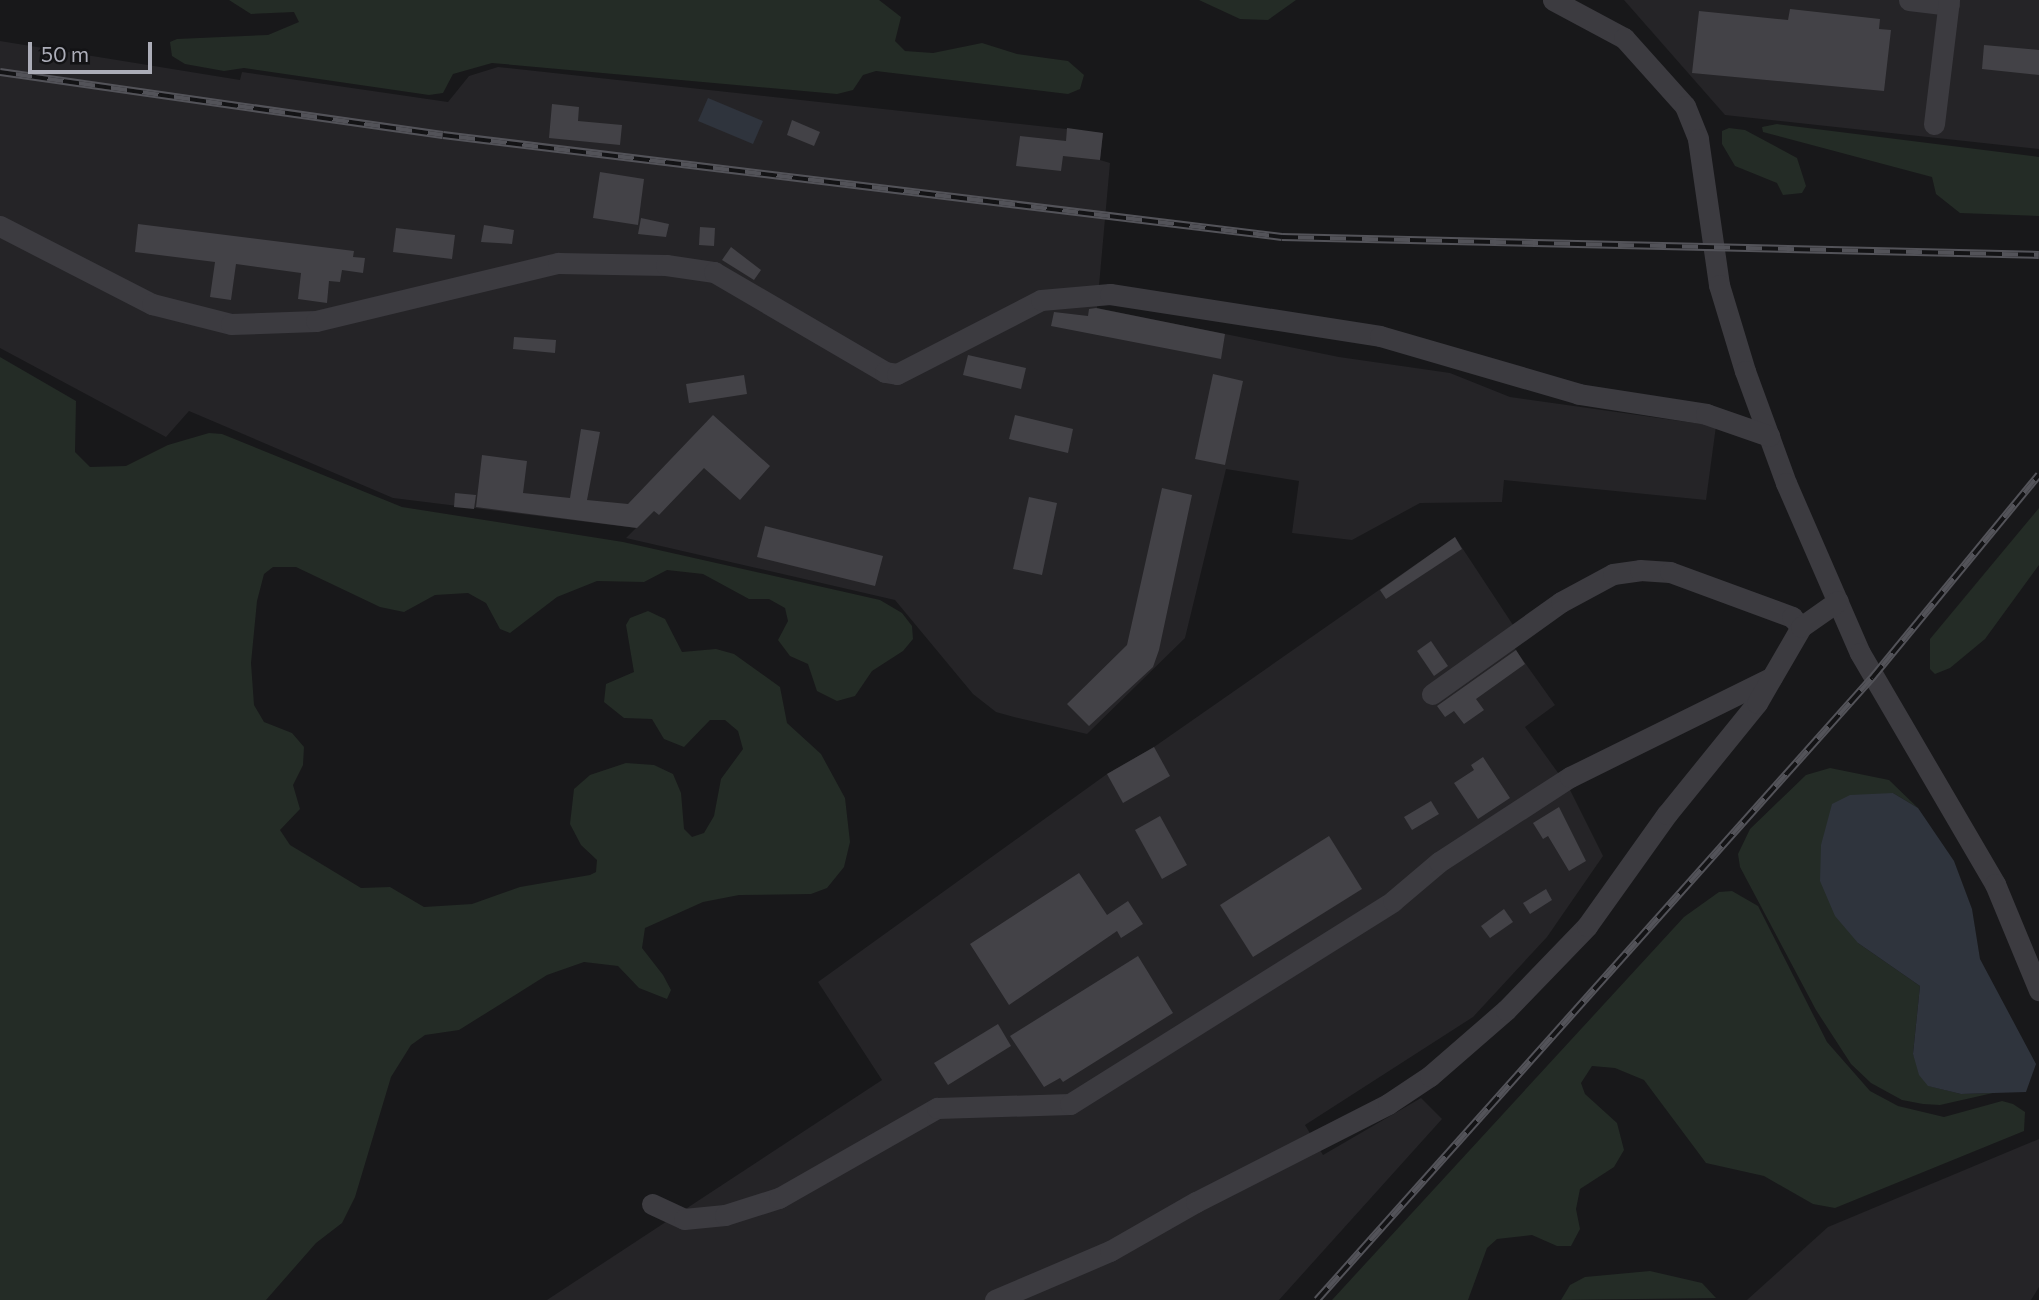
<!DOCTYPE html>
<style>
body{margin:0}
#map{position:relative;width:2039px;height:1300px;overflow:hidden;background:#18181a;font-family:Commissioner,sans-serif}
div>[style]{position:absolute}
[style*='--x']{left:calc(var(--x)*1px);top:calc(var(--y)*1px);width:calc(var(--w)*1px);rotate:calc(var(--a)*1deg)}
.built>*{inset:0;background:#252427}
.green>*{inset:0;background:#242c26}
.water>*{inset:0;background:#2f343d}
.building>*{inset:0;background:#434247}
.minor>*{height:21px;margin:-10.5px;padding:0 10.5px;transform-origin:10.5px;border-radius:10.5px;background:#3c3b40}
.rail>*{height:8px;margin-top:-4px;transform-origin:0;background:repeating-linear-gradient(90deg,#131315 0 16px,#535359 0 32px);box-sizing:border-box;border-block:2px solid #535359}
span{translate:-50% -50%;white-space:nowrap;text-align:center;line-height:1.15;-webkit-text-stroke:5px #131315;paint-order:stroke}
.scale{position:absolute;left:28px;top:42px;width:124px;height:32px;box-sizing:border-box;border:4px solid #acadb8;border-top:0;padding-left:9px;font-size:21px;line-height:24px;white-space:nowrap;color:#acadb8;-webkit-text-stroke:5px #131315;paint-order:stroke}
</style>
<div id="map">
<div class="built">
<div style="clip-path:polygon(1624px 0,2039px 0,2039px 149px,1725px 115px)"></div>
<div style="clip-path:polygon(0 41px,240px 80px,242px 72px,448px 102px,469px 76px,498px 67px,1103px 133px,1100px 160px,1110px 163px,1097px 308px,1339px 357px,1450px 373px,1510px 397px,1716px 426px,1706px 500px,1504px 480px,1502px 502px,1420px 503px,1352px 540px,1292px 533px,1299px 481px,1226px 469px,1185px 638px,1087px 734px,1014px 717px,996px 712px,973px 694px,895px 600px,626px 538px,636px 528px,393px 498px,189px 411px,166px 437px,0 348px)"></div>
<div style="clip-path:polygon(1455px 537px,1513px 625px,1503px 632px,1555px 705px,1525px 727px,1569px 788px,1603px 856px,1547px 937px,1473px 1017px,1305px 1125px,1323px 1155px,1421px 1098px,1442px 1119px,1279px 1300px,547px 1300px,882px 1080px,818px 982px,1107px 774px,1154px 747px)"></div>
<div style="clip-path:polygon(2039px 1139px,2039px 1287px,2031px 1300px,1747px 1300px,1828px 1227px)"></div>
</div>
<div class="green">
<div style="clip-path:polygon(229px 0,879px 0,901px 17px,895px 41px,905px 51px,933px 53px,982px 43px,1017px 54px,1068px 61px,1084px 75px,1080px 89px,1068px 94px,876px 71px,863px 75px,853px 90px,837px 94px,492px 63px,453px 74px,443px 93px,429px 95px,244px 68px,224px 71px,185px 64px,172px 56px,170px 42px,177px 39px,268px 35px,299px 22px,294px 12px,251px 14px)"></div>
<div style="clip-path:polygon(1199px 0,1296px 0,1268px 20px,1240px 19px)"></div>
<div style="clip-path:polygon(1777px 124px,2039px 157px,2039px 216px,1960px 213px,1936px 194px,1932px 177px,1763px 132px,1762px 127px)"></div>
<div style="clip-path:polygon(1729px 128px,1745px 130px,1797px 158px,1806px 186px,1802px 193px,1783px 195px,1777px 183px,1735px 166px,1722px 144px,1722px 131px)"></div>
<div style="clip-path:polygon(0 357px,76px 401px,75px 452px,90px 467px,126px 466px,168px 445px,209px 433px,222px 434px,402px 507px,623px 542px,880px 600px,902px 613px,912px 626px,913px 639px,903px 651px,872px 671px,855px 696px,837px 701px,817px 691px,808px 664px,790px 656px,778px 640px,788px 621px,785px 608px,769px 599px,749px 599px,703px 574px,667px 570px,644px 582px,597px 581px,557px 597px,510px 633px,500px 629px,486px 603px,468px 593px,435px 595px,404px 612px,380px 607px,296px 567px,273px 567px,264px 574px,257px 601px,251px 663px,254px 705px,264px 722px,292px 733px,304px 747px,303px 765px,293px 785px,300px 809px,280px 830px,290px 845px,361px 888px,390px 887px,424px 907px,472px 904px,520px 887px,590px 875px,596px 872px,597px 860px,581px 845px,570px 824px,574px 789px,590px 775px,626px 763px,654px 765px,673px 774px,681px 793px,684px 829px,692px 837px,704px 833px,714px 816px,721px 779px,743px 749px,738px 731px,725px 720px,710px 720px,684px 747px,664px 739px,652px 719px,624px 718px,604px 702px,606px 684px,634px 672px,626px 625px,630px 618px,648px 611px,665px 619px,682px 652px,716px 649px,734px 654px,780px 687px,787px 723px,821px 754px,845px 798px,850px 842px,844px 867px,827px 888px,811px 894px,739px 895px,703px 902px,645px 928px,642px 948px,663px 975px,671px 990px,667px 999px,639px 988px,618px 966px,584px 962px,547px 975px,459px 1030px,425px 1035px,411px 1045px,391px 1077px,355px 1197px,342px 1223px,316px 1243px,266px 1300px,0 1300px)"></div>
<div style="clip-path:polygon(2039px 508px,2039px 565px,1985px 639px,1950px 668px,1935px 674px,1930px 669px,1930px 639px)"></div>
<div style="clip-path:polygon(1830px 768px,1889px 780px,1918px 808px,1893px 793px,1858px 943px,1920px 986px,1913px 1054px,1929px 1086px,1961px 1094px,1993px 1093px,1940px 1105px,1923px 1104px,1902px 1100px,1871px 1083px,1851px 1064px,1816px 1010px,1740px 867px,1738px 854px,1750px 829px,1806px 775px)"></div>
<div style="clip-path:polygon(1732px 891px,1758px 906px,1827px 1042px,1870px 1091px,1898px 1106px,1944px 1117px,2002px 1101px,2013px 1104px,2025px 1112px,2024px 1131px,1835px 1208px,1813px 1204px,1764px 1176px,1706px 1163px,1644px 1080px,1615px 1068px,1592px 1066px,1581px 1083px,1585px 1094px,1617px 1123px,1624px 1150px,1614px 1167px,1580px 1189px,1576px 1209px,1580px 1229px,1571px 1246px,1557px 1246px,1532px 1235px,1497px 1239px,1487px 1248px,1468px 1300px,1332px 1300px,1684px 917px,1719px 892px)"></div>
<div style="clip-path:polygon(1650px 1271px,1702px 1283px,1716px 1298px,1561px 1300px,1570px 1285px,1585px 1277px)"></div>
</div>
<div class="water">
<div style="clip-path:polygon(708px 98px,763px 121px,753px 144px,698px 121px)"></div>
<div style="clip-path:polygon(1893px 793px,1918px 808px,1954px 861px,1972px 909px,1980px 959px,2036px 1064px,2026px 1092px,1961px 1094px,1928px 1086px,1919px 1075px,1913px 1054px,1920px 986px,1858px 943px,1835px 916px,1820px 881px,1821px 845px,1832px 804px,1850px 795px)"></div>
</div>
<div class="building">
<div style="clip-path:polygon(1790px 9px,1880px 19px,1879px 29px,1891px 30px,1884px 91px,1692px 73px,1699px 11px,1788px 20px)"></div>
<div style="clip-path:polygon(1984px 45px,2039px 50px,2039px 75px,1982px 69px)"></div>
<div style="clip-path:polygon(552px 104px,579px 107px,578px 121px,622px 125px,620px 145px,549px 138px)"></div>
<div style="clip-path:polygon(792px 120px,820px 132px,814px 146px,787px 135px)"></div>
<div style="clip-path:polygon(1067px 128px,1103px 133px,1100px 160px,1063px 156px,1061px 171px,1016px 166px,1020px 136px,1066px 141px)"></div>
<div style="clip-path:polygon(600px 172px,644px 179px,638px 225px,593px 218px)"></div>
<div style="clip-path:polygon(641px 218px,669px 224px,666px 237px,638px 234px)"></div>
<div style="clip-path:polygon(138px 224px,354px 251px,353px 257px,365px 258px,363px 273px,342px 270px,340px 282px,329px 281px,327px 303px,298px 299px,301px 273px,236px 264px,231px 300px,210px 297px,215px 262px,135px 252px)"></div>
<div style="clip-path:polygon(484px 225px,514px 230px,512px 244px,481px 242px)"></div>
<div style="clip-path:polygon(700px 227px,715px 228px,714px 246px,699px 245px)"></div>
<div style="clip-path:polygon(396px 228px,455px 235px,452px 259px,393px 252px)"></div>
<div style="clip-path:polygon(731px 247px,761px 270px,754px 280px,722px 260px)"></div>
<div style="clip-path:polygon(1096px 308px,1225px 334px,1221px 359px,1051px 326px,1054px 312px,1088px 316px,1089px 309px)"></div>
<div style="clip-path:polygon(514px 337px,556px 340px,555px 353px,513px 349px)"></div>
<div style="clip-path:polygon(968px 355px,1026px 368px,1021px 389px,963px 375px)"></div>
<div style="clip-path:polygon(1213px 374px,1243px 381px,1225px 465px,1195px 459px)"></div>
<div style="clip-path:polygon(744px 375px,747px 394px,689px 403px,686px 384px)"></div>
<div style="clip-path:polygon(713px 415px,770px 466px,740px 500px,704px 468px,659px 515px,654px 511px,637px 528px,476px 507px,482px 455px,527px 461px,523px 493px,570px 498px,581px 429px,600px 432px,587px 500px,628px 504px)"></div>
<div style="clip-path:polygon(1015px 415px,1073px 429px,1068px 453px,1009px 439px)"></div>
<div style="clip-path:polygon(1162px 488px,1192px 495px,1159px 650px,1153px 667px,1089px 726px,1067px 704px,1127px 645px)"></div>
<div style="clip-path:polygon(455px 493px,476px 495px,474px 509px,454px 507px)"></div>
<div style="clip-path:polygon(1029px 497px,1057px 503px,1042px 575px,1013px 569px)"></div>
<div style="clip-path:polygon(765px 526px,883px 556px,875px 586px,757px 557px)"></div>
<div style="clip-path:polygon(1455px 537px,1462px 549px,1386px 599px,1380px 590px)"></div>
<div style="clip-path:polygon(1431px 641px,1448px 666px,1434px 676px,1417px 651px)"></div>
<div style="clip-path:polygon(1516px 650px,1525px 664px,1476px 699px,1484px 710px,1464px 724px,1454px 711px,1445px 717px,1437px 706px)"></div>
<div style="clip-path:polygon(1154px 747px,1170px 776px,1123px 803px,1107px 774px)"></div>
<div style="clip-path:polygon(1483px 757px,1510px 798px,1478px 819px,1454px 783px,1474px 770px,1471px 765px)"></div>
<div style="clip-path:polygon(1431px 801px,1439px 814px,1412px 830px,1404px 817px)"></div>
<div style="clip-path:polygon(1559px 807px,1586px 861px,1569px 871px,1548px 836px,1543px 839px,1533px 823px)"></div>
<div style="clip-path:polygon(1160px 816px,1187px 865px,1162px 879px,1135px 830px)"></div>
<div style="clip-path:polygon(1329px 836px,1362px 889px,1253px 957px,1220px 905px)"></div>
<div style="clip-path:polygon(1079px 873px,1107px 915px,1128px 901px,1143px 924px,1121px 938px,1117px 931px,1009px 1005px,970px 944px)"></div>
<div style="clip-path:polygon(1546px 889px,1552px 900px,1530px 914px,1523px 903px)"></div>
<div style="clip-path:polygon(1504px 909px,1513px 922px,1490px 938px,1481px 926px)"></div>
<div style="clip-path:polygon(1138px 956px,1173px 1013px,1063px 1082px,1060px 1078px,1044px 1087px,1010px 1036px)"></div>
<div style="clip-path:polygon(998px 1024px,1011px 1046px,948px 1085px,934px 1063px)"></div>
</div>
<div class="minor">
<div style="--x:1553;--y:0;--w:81;--a:28.2"></div>
<div style="--x:1624;--y:38;--w:91;--a:48.1"></div>
<div style="--x:1685;--y:106;--w:35;--a:68"></div>
<div style="--x:1698;--y:139;--w:148;--a:81.8"></div>
<div style="--x:1719;--y:285;--w:90;--a:73.2"></div>
<div style="--x:1745;--y:371;--w:119;--a:69.9"></div>
<div style="--x:1786;--y:483;--w:185;--a:66.5"></div>
<div style="--x:1860;--y:653;--w:268;--a:59.7"></div>
<div style="--x:1995;--y:884;--w:115;--a:67.5"></div>
<div style="--x:1909;--y:0;--w:40;--a:7.1"></div>
<div style="--x:1934;--y:124;--w:125;--a:-83.1"></div>
<div style="--x:0;--y:226;--w:171;--a:27.2"></div>
<div style="--x:152;--y:304;--w:81;--a:14.2"></div>
<div style="--x:231;--y:324;--w:85;--a:-2"></div>
<div style="--x:316;--y:321;--w:249;--a:-13.5"></div>
<div style="--x:558;--y:263;--w:108;--a:1.1"></div>
<div style="--x:666;--y:265;--w:49;--a:8.3"></div>
<div style="--x:714;--y:272;--w:198;--a:30.3"></div>
<div style="--x:885;--y:372;--w:12;--a:9"></div>
<div style="--x:897;--y:374;--w:162;--a:-27.2"></div>
<div style="--x:1041;--y:300;--w:69;--a:-5"></div>
<div style="--x:1110;--y:294;--w:273;--a:8.8"></div>
<div style="--x:1380;--y:336;--w:207;--a:16.2"></div>
<div style="--x:1579;--y:394;--w:129;--a:8.9"></div>
<div style="--x:1706;--y:414;--w:67;--a:19.2"></div>
<div style="--x:1432;--y:694;--w:158;--a:-35.5"></div>
<div style="--x:1561;--y:602;--w:59;--a:-28.3"></div>
<div style="--x:1613;--y:574;--w:27;--a:-8"></div>
<div style="--x:1640;--y:570;--w:30;--a:4"></div>
<div style="--x:1670;--y:572;--w:130;--a:20.2"></div>
<div style="--x:1792;--y:617;--w:13;--a:48"></div>
<div style="--x:652;--y:1204;--w:35;--a:25"></div>
<div style="--x:684;--y:1219;--w:41;--a:-5.6"></div>
<div style="--x:725;--y:1215;--w:57;--a:-17.5"></div>
<div style="--x:779;--y:1198;--w:182;--a:-29.7"></div>
<div style="--x:937;--y:1108;--w:133;--a:-1.7"></div>
<div style="--x:1070;--y:1104;--w:381;--a:-32.1"></div>
<div style="--x:1393;--y:901;--w:60;--a:-40.3"></div>
<div style="--x:1439;--y:862;--w:156;--a:-33"></div>
<div style="--x:1570;--y:777;--w:225;--a:-26.3"></div>
<div style="--x:995;--y:1300;--w:125;--a:-23.1"></div>
<div style="--x:1110;--y:1251;--w:99;--a:-29.7"></div>
<div style="--x:1196;--y:1202;--w:216;--a:-27"></div>
<div style="--x:1388;--y:1104;--w:50;--a:-33.7"></div>
<div style="--x:1430;--y:1076;--w:101;--a:-41"></div>
<div style="--x:1506;--y:1010;--w:117;--a:-46"></div>
<div style="--x:1587;--y:926;--w:138;--a:-54.5"></div>
<div style="--x:1667;--y:814;--w:143;--a:-51"></div>
<div style="--x:1757;--y:703;--w:88;--a:-59.9"></div>
<div style="--x:1801;--y:627;--w:45;--a:-35.1"></div>
</div>
<div class="rail">
<div style="--x:0;--y:72;--w:447;--a:8.1"></div>
<div style="--x:443;--y:135;--w:845;--a:6.93"></div>
<div style="--x:1282;--y:237;--w:757;--a:1.36"></div>
<div style="--x:1317;--y:1300;--w:834;--a:-48.26"></div>
<div style="--x:1872;--y:678;--w:263;--a:-50.6"></div>
</div>
<div class="scale">50 m</div>
</div>
